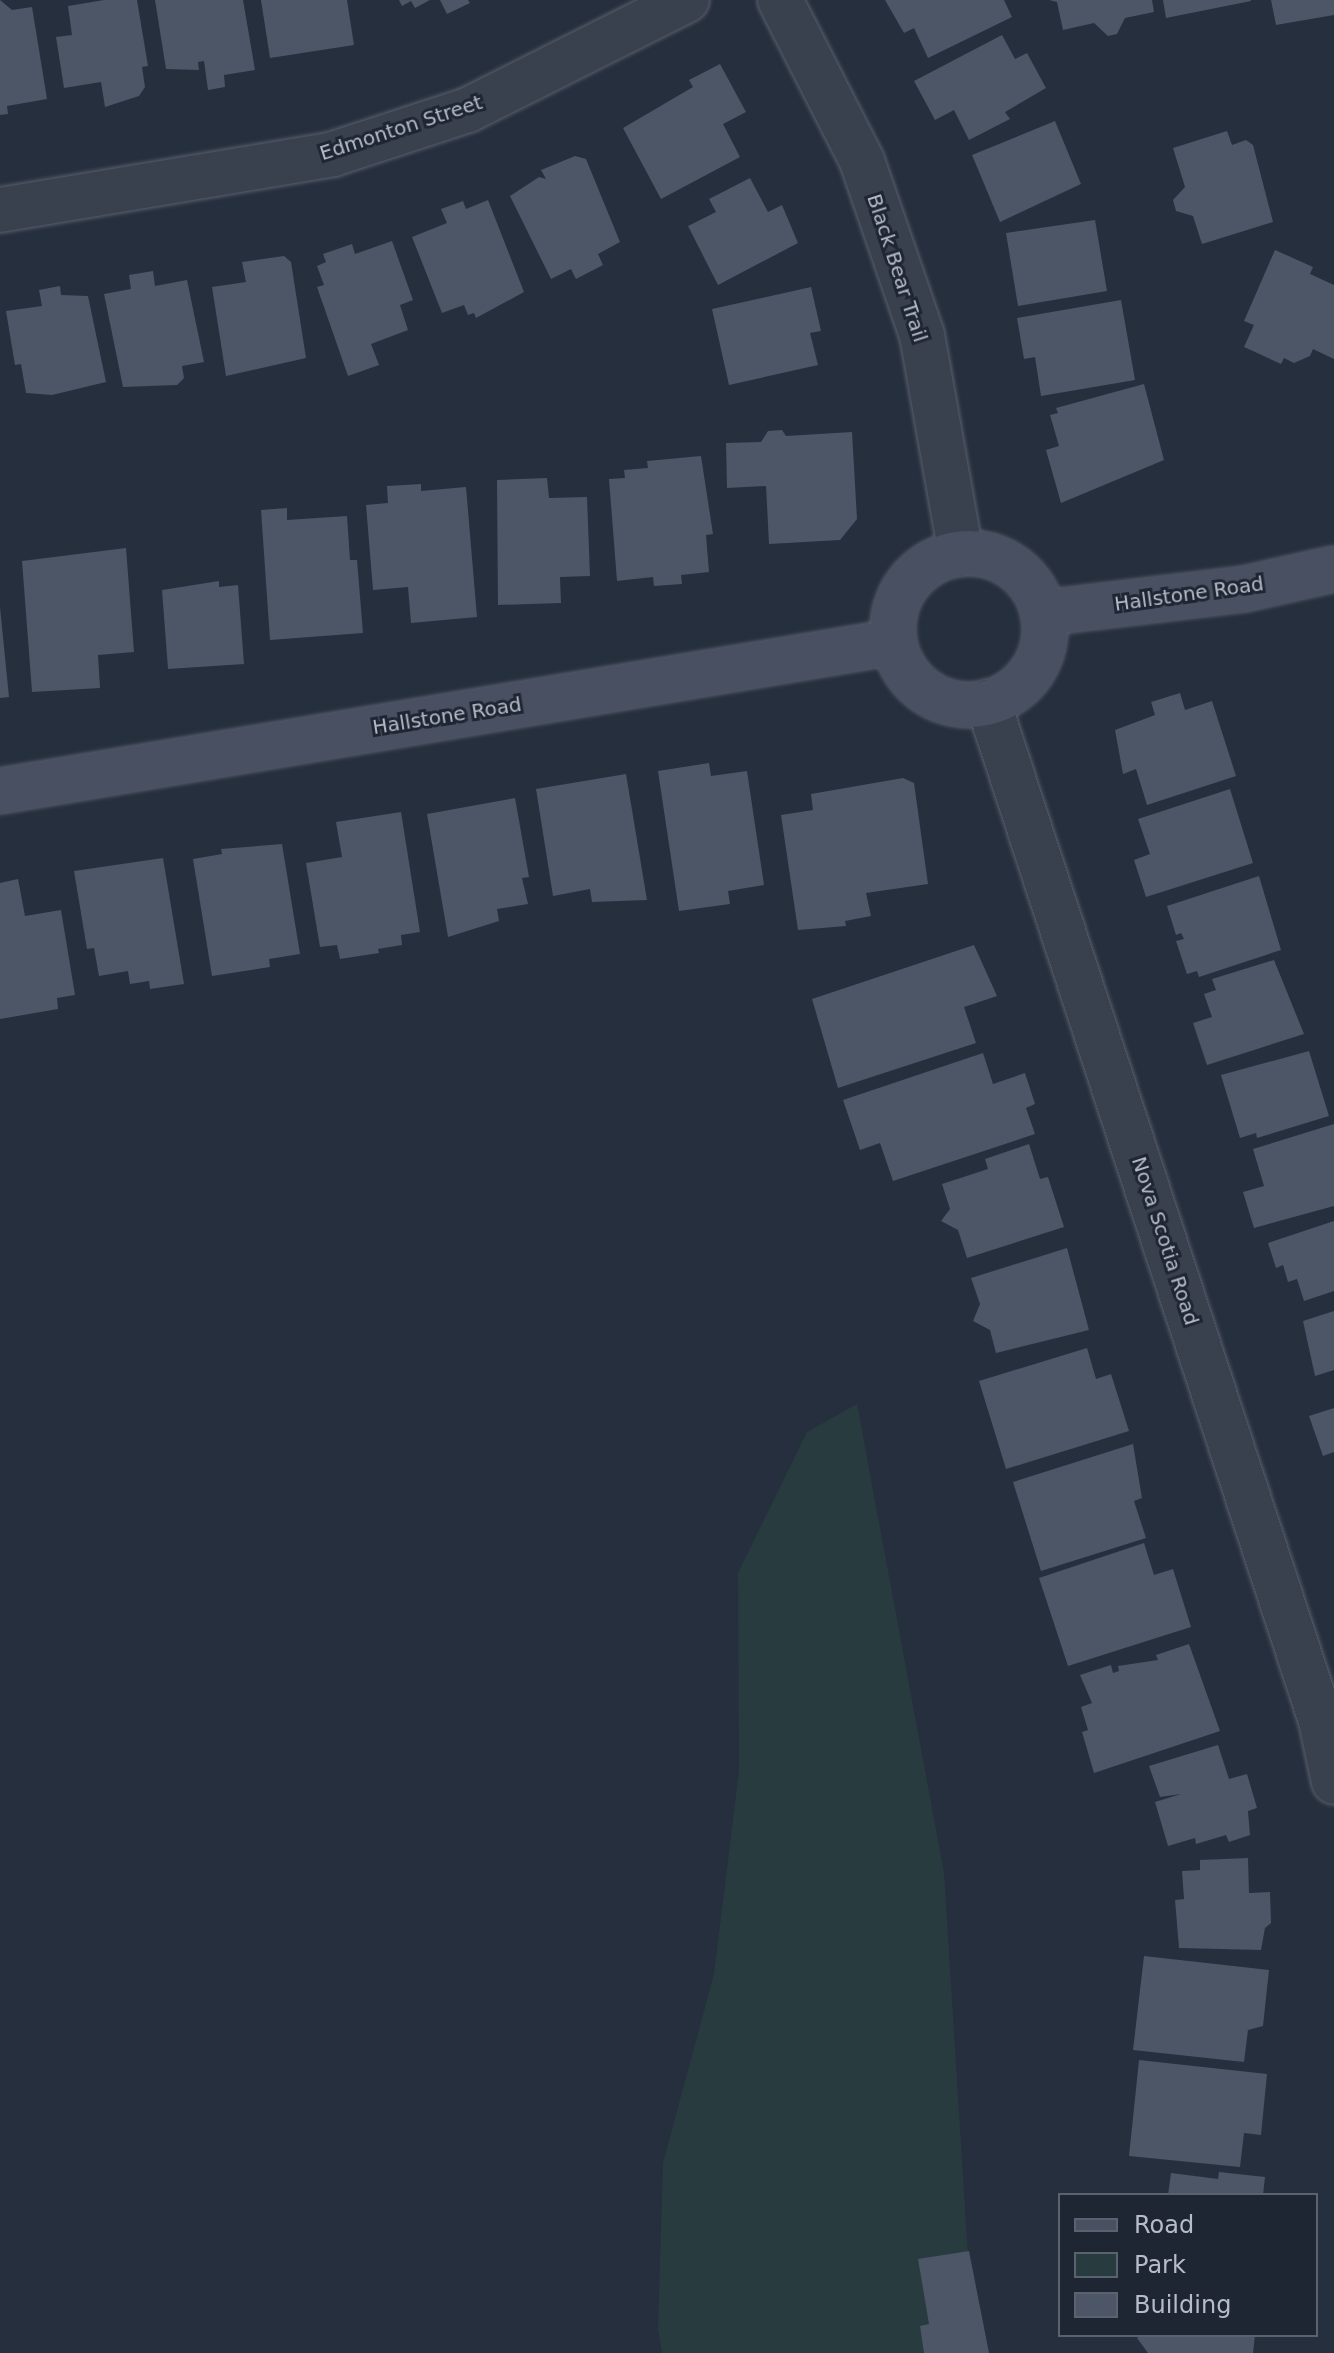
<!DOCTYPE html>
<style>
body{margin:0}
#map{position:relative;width:1334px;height:2353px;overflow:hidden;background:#262f3e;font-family:"DejaVu Sans",sans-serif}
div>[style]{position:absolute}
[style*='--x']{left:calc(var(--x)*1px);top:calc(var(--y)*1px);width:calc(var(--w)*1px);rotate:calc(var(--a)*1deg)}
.green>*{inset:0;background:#283b3f}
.building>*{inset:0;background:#4c5666}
.roads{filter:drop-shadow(0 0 2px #585f6c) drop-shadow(0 0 2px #585f6c)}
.street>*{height:44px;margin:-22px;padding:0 22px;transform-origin:22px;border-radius:22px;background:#3a414e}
.secondary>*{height:44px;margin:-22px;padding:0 22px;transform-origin:22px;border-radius:22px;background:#485061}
.secondary>.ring{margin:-22px;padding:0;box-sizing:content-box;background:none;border:44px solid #485061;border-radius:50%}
span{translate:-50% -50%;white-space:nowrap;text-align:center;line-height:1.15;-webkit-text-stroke:6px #1f2633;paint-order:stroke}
.street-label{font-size:20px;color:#b6bcc9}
.legend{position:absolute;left:1058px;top:2193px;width:260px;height:144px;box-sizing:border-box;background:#1f2633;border:2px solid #5b626f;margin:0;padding:10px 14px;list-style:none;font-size:24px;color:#b6bcc9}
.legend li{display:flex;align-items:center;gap:16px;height:40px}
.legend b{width:40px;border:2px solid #5b626f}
</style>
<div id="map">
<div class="green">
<div style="clip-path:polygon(857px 1404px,944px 1873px,974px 2353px,662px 2353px,658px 2329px,663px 2163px,714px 1974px,739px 1771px,738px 1573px,807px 1432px)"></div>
</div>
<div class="building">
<div style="clip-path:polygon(0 0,12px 10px,32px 7px,47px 99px,7px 106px,8px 114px,0 115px)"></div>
<div style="clip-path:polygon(104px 0,137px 0,148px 66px,142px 67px,145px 87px,139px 96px,105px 107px,101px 82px,64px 88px,56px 37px,72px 35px,68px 6px)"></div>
<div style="clip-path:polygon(155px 0,243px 0,255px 70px,224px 75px,225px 87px,208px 90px,204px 61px,198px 62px,199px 70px,166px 69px)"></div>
<div style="clip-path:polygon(261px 0,347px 0,354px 45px,270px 58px)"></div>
<div style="clip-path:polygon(399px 0,430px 0,415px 8px,411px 1px,402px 6px)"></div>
<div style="clip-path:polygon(440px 0,468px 0,470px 3px,447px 14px)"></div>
<div style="clip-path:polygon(885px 0,1004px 0,1012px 17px,928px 58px,914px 28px,904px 33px)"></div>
<div style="clip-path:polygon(1049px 0,1152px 0,1154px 12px,1125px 18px,1117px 34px,1108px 36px,1094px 23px,1063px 30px,1057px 2px)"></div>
<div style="clip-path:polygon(1163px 0,1251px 0,1251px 1px,1166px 18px)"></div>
<div style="clip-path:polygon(1271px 0,1334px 0,1334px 15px,1276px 25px)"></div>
<div style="clip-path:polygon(1002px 35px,1015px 59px,1027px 53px,1046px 88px,1005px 112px,1010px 119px,969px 140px,954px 110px,935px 120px,914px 81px)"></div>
<div style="clip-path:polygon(720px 64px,746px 112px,723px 124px,740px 157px,661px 199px,623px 128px,693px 87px,689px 80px)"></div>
<div style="clip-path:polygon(1055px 121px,1081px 184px,1000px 222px,972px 155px)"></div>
<div style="clip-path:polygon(1227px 131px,1232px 145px,1246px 140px,1253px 145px,1273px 222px,1202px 244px,1193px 216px,1176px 211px,1173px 200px,1185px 187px,1173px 148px)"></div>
<div style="clip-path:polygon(575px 156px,586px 159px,620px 242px,598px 254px,603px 265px,576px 279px,571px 269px,551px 279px,510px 196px,539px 177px,546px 179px,541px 170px)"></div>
<div style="clip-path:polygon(750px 178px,768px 212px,782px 205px,798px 243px,718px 285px,688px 226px,716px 212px,709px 199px)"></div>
<div style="clip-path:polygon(488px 200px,524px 292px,476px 318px,474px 313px,468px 315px,464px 305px,442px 313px,412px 237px,447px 223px,441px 209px,463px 201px,466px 209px)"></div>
<div style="clip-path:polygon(1095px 220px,1107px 291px,1018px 306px,1006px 233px)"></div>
<div style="clip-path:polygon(392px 241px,413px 300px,400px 305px,408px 330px,371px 344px,379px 365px,348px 376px,317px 287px,324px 285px,317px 266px,326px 262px,323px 254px,352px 244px,355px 254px)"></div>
<div style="clip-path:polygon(1275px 250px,1313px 267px,1310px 274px,1334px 285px,1334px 359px,1313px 349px,1310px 356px,1294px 363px,1284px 358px,1281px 364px,1244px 347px,1254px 325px,1244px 321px)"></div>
<div style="clip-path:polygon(284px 256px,291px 262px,306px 358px,226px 376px,212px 287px,246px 282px,242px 262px)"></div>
<div style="clip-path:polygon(153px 271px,155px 286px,187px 280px,204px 362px,182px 366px,184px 378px,177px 385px,123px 387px,104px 294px,131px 289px,129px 275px)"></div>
<div style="clip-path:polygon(60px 286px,61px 295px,88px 296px,106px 382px,52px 395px,26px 393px,21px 364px,15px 365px,6px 311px,42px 306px,39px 290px)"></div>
<div style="clip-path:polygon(811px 287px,821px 331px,810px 333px,818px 365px,729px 385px,712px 309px)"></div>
<div style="clip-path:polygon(1121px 300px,1135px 380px,1041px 396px,1035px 357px,1024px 359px,1017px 318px)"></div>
<div style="clip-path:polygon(1144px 384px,1164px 460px,1061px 503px,1046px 450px,1059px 446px,1050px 415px,1058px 413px,1056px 408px)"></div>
<div style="clip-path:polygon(782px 430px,786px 436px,852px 432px,857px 519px,840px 540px,769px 544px,766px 486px,727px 488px,726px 443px,761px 442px,768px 431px)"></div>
<div style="clip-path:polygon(701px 456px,713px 534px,706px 535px,709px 572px,681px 575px,682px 584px,654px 586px,653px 577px,617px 581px,609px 479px,625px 478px,624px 470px,648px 468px,647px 461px)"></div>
<div style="clip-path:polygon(547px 478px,549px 498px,587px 497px,590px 576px,560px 577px,561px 603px,498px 605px,497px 480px)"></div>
<div style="clip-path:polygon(421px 484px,421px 491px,466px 487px,477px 617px,411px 623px,408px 587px,373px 590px,366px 505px,388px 503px,387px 486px)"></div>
<div style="clip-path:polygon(287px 508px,287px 520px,347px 516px,350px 560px,357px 560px,363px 633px,270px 640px,261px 510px)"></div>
<div style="clip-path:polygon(126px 548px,134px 652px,98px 655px,100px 688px,32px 692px,22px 561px)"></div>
<div style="clip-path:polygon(219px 581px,219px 587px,238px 585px,244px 664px,168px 669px,162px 590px)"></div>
<div style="clip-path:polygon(0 607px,9px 697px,0 698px)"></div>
<div style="clip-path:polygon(1180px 693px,1185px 710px,1212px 701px,1236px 776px,1147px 805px,1136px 769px,1123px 774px,1115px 730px,1155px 715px,1151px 702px)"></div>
<div style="clip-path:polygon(709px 763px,711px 776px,747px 771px,764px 885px,728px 891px,730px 904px,679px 911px,658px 771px)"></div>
<div style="clip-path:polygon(626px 774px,647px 900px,592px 902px,590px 889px,553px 896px,536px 789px)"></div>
<div style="clip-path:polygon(903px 778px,914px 783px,928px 884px,866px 893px,871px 916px,845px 921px,846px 926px,798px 930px,781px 815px,813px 810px,811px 794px)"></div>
<div style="clip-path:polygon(1230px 789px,1253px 863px,1146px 897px,1134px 860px,1150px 854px,1138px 819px)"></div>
<div style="clip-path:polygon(515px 798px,529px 877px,522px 878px,528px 904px,497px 909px,499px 921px,448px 937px,427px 814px)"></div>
<div style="clip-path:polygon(401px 812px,420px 932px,401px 935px,402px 945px,378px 949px,379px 953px,340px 959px,337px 945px,320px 947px,306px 863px,342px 857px,336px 822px)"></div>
<div style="clip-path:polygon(282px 844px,300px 954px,269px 959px,270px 967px,212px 976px,193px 859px,222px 854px,221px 849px)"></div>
<div style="clip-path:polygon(163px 858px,184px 984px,150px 989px,149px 981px,130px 984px,128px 971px,99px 976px,94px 948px,87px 949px,74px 871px)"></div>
<div style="clip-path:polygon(1259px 876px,1281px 950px,1199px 977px,1197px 971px,1187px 974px,1176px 941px,1184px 939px,1181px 933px,1176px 935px,1167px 906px)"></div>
<div style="clip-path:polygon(18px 879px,25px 916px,61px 910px,75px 995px,57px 998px,58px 1009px,0 1019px,0 883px)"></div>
<div style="clip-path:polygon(974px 945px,997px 996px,964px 1007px,976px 1043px,838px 1088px,812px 999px)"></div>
<div style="clip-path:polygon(1274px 960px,1304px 1034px,1207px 1065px,1193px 1023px,1212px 1017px,1204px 994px,1216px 990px,1212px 979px)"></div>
<div style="clip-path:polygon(1309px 1051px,1329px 1116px,1257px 1138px,1256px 1133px,1240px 1138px,1221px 1075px)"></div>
<div style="clip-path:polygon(983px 1053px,993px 1084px,1025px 1073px,1035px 1104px,1026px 1108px,1035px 1134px,893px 1181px,880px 1143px,860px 1150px,843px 1100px)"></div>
<div style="clip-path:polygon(1334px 1124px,1334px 1206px,1254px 1228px,1243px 1192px,1264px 1186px,1253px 1149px)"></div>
<div style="clip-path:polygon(1029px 1144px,1040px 1179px,1048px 1177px,1064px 1227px,967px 1258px,958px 1230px,941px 1221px,950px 1209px,942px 1184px,988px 1169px,985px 1159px)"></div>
<div style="clip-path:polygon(1334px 1221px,1334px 1291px,1304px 1301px,1297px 1279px,1288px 1282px,1283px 1265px,1276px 1268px,1268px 1243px)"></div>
<div style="clip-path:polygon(1067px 1248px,1089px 1330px,996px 1353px,990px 1330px,973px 1321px,980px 1304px,971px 1278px)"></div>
<div style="clip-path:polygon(1334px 1311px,1334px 1370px,1315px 1376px,1303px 1321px)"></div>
<div style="clip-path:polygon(1087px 1348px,1096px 1379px,1111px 1374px,1129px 1431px,1006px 1469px,979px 1381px)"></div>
<div style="clip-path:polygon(1334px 1408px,1334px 1452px,1323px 1456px,1309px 1416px)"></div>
<div style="clip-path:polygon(1133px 1444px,1142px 1498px,1134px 1501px,1146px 1538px,1041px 1571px,1013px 1482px)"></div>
<div style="clip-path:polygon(1144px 1543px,1154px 1575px,1173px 1569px,1191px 1627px,1068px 1666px,1039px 1578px)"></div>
<div style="clip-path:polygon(1189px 1644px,1220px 1731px,1094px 1773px,1082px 1732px,1088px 1730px,1081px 1707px,1092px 1703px,1080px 1675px,1111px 1665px,1113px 1673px,1119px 1671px,1118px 1666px,1158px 1660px,1156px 1655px)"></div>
<div style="clip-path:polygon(1218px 1745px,1229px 1779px,1247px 1774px,1257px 1808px,1248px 1811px,1250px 1835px,1229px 1842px,1226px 1835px,1196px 1844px,1195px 1838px,1168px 1846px,1155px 1802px,1181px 1794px,1160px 1797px,1149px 1766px)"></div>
<div style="clip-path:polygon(1248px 1858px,1249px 1893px,1270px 1892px,1271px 1923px,1265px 1928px,1261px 1950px,1179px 1948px,1175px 1900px,1184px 1899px,1182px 1871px,1200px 1870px,1200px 1860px)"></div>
<div style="clip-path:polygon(1144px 1956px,1269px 1970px,1263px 2026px,1248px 2030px,1244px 2062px,1133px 2050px)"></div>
<div style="clip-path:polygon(1139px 2060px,1267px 2074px,1261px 2135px,1244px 2133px,1240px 2167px,1129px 2156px)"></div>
<div style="clip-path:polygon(1219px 2172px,1265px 2177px,1263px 2195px,1168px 2195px,1171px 2173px,1218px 2179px)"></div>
<div style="clip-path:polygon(969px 2251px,989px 2353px,924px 2353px,920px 2326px,929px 2324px,918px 2259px)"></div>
<div style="clip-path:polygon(1141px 2335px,1255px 2335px,1253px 2353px,1148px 2353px,1137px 2338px)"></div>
</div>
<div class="roads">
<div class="street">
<div style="--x:780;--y:0;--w:181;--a:63"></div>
<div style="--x:862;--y:161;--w:184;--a:71"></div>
<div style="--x:922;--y:335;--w:222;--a:79.9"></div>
<div style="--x:0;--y:210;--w:338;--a:-9.5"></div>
<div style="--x:333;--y:154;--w:142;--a:-18.1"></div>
<div style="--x:468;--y:110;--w:245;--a:-26.7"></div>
<div style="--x:988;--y:702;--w:1072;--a:71.9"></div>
<div style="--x:1321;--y:1721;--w:62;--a:78"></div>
</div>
<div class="secondary">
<div class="ring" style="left:893px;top:553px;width:108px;height:108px"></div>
<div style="--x:1043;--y:613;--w:202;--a:-6.8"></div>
<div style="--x:1244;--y:589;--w:92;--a:-12.5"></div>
<div style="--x:0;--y:791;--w:906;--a:-9.46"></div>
</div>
</div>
<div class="street-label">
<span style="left:401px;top:128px;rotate:-18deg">Edmonton Street</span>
<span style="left:897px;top:268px;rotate:72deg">Black Bear Trail</span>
<span style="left:1189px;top:594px;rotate:-8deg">Hallstone Road</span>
<span style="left:447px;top:716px;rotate:-9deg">Hallstone Road</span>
<span style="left:1165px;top:1241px;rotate:72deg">Nova Scotia Road</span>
</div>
<ul class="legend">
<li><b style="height:10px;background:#485061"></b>Road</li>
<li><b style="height:22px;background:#283b3f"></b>Park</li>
<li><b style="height:22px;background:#4c5666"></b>Building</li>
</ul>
</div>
